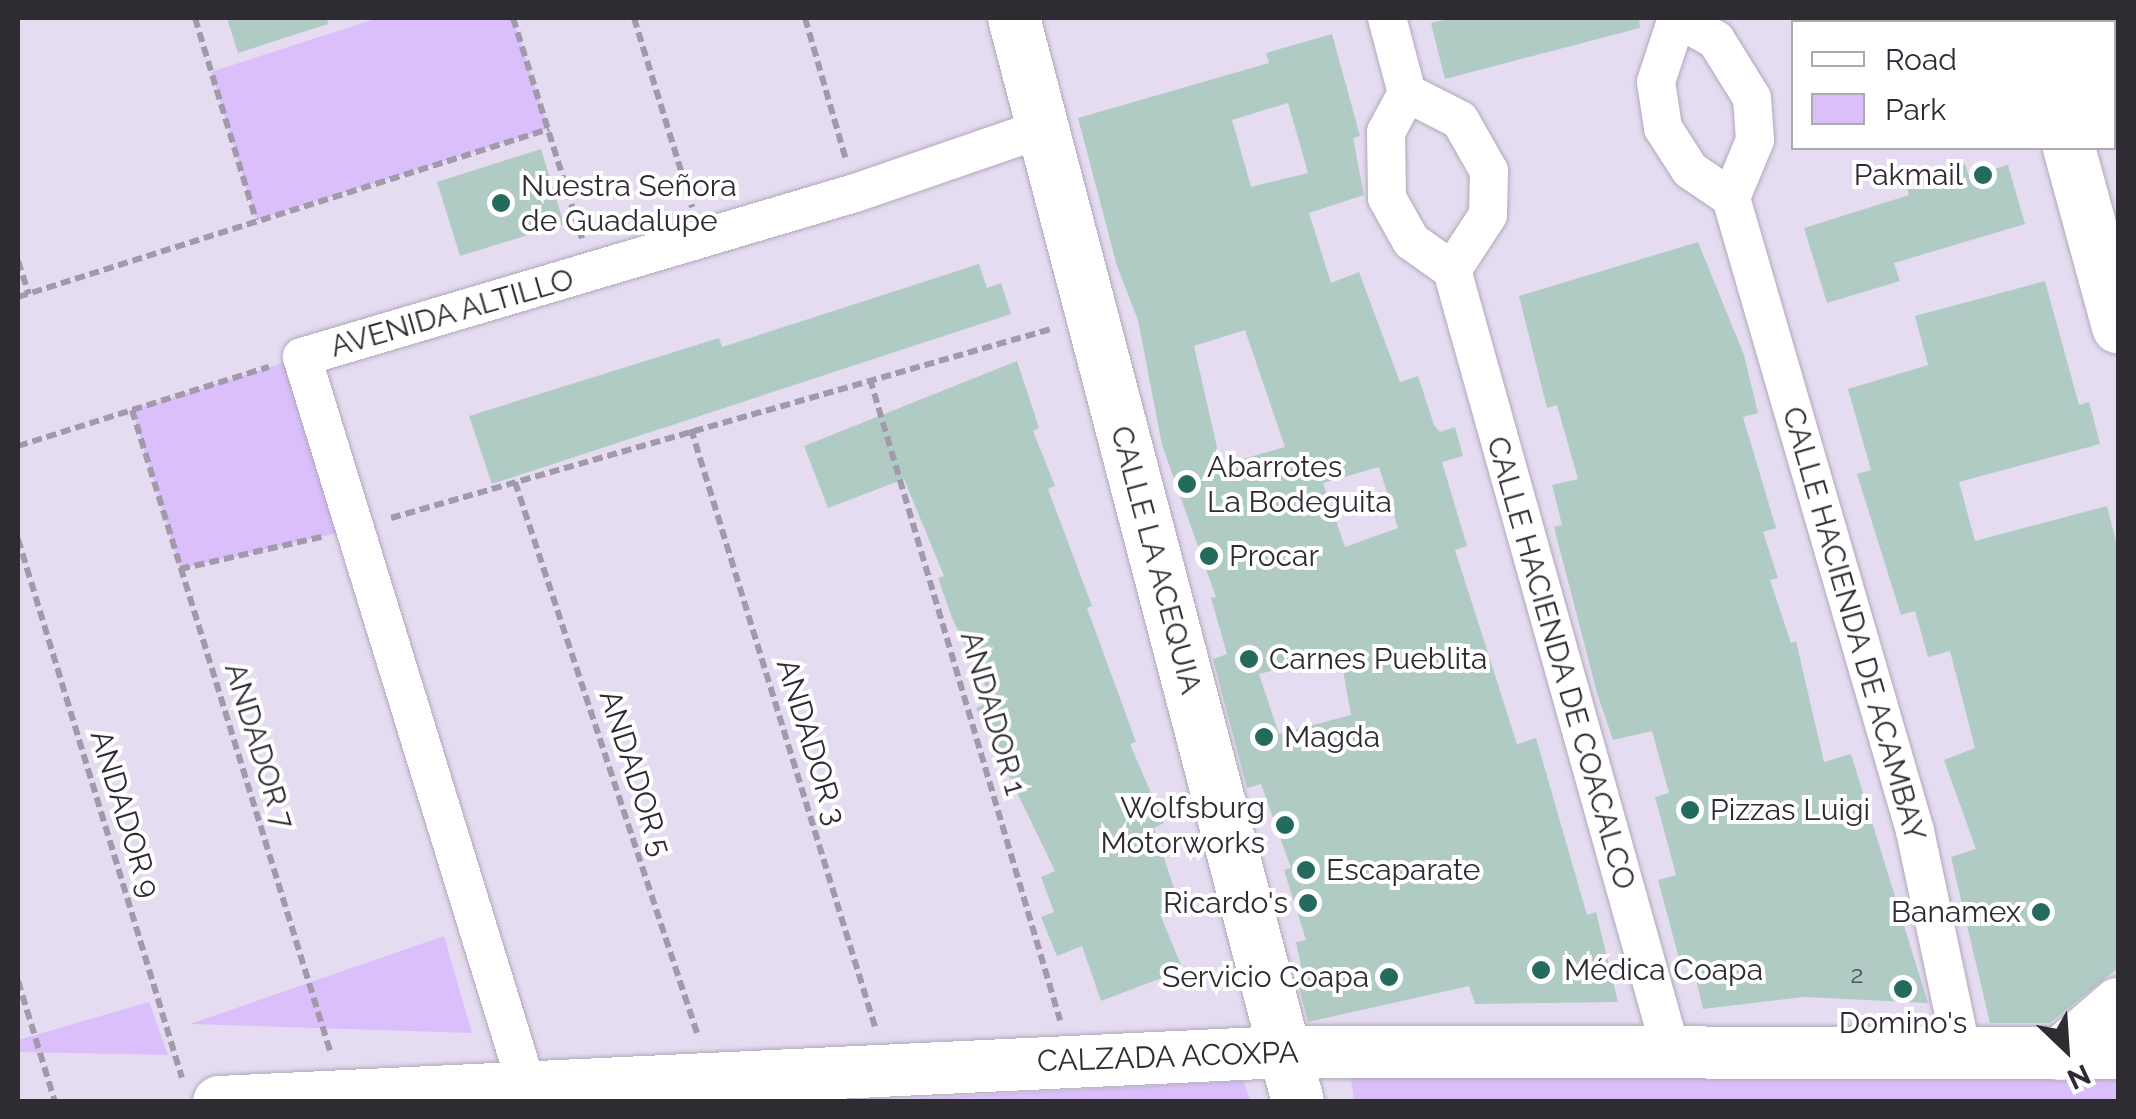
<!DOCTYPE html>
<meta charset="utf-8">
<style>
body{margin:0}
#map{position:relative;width:2136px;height:1119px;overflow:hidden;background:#e5dcf1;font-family:Raleway,sans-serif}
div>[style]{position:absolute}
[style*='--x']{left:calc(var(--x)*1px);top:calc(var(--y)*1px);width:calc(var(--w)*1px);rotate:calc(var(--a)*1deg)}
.green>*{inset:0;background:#dbbffb}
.building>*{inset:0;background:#b0cbc4}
.path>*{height:6px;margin-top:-3px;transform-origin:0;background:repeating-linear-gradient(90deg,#a19aaa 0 10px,transparent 0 15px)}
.roads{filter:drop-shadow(0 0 2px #b1a8bc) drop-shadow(0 0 2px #b1a8bc)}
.street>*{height:38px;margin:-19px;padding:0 19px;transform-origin:19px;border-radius:19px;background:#fff}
.secondary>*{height:52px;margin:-26px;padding:0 26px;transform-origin:26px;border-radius:26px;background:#fff}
.dots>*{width:28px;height:28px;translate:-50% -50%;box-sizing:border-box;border:5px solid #fff;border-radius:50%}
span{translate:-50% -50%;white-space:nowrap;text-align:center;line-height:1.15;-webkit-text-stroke:8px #fff;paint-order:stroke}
.number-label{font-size:25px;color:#4e5357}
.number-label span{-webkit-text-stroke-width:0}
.poi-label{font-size:30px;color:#2e2b33}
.right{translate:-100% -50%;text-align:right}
.left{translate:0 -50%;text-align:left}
.street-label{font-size:30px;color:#2e2b33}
.frame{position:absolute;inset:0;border:20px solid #2e2b33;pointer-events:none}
.legend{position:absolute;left:1791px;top:20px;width:325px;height:130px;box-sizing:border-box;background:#fff;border:2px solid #abaaad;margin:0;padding:12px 18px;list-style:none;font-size:30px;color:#2e2b33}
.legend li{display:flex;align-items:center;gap:20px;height:50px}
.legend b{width:50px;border:2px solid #abaaad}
.north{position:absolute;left:2016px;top:999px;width:100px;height:100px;-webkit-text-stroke:8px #fff;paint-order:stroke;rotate:155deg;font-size:28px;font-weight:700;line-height:40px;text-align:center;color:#2e2b33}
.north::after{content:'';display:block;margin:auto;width:35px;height:45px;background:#2e2b33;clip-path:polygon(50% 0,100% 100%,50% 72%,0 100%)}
</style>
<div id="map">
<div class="green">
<div style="clip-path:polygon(378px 18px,513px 18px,549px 129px,256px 220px,211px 72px)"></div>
<div style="clip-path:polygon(302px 357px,355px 529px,180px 569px,132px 410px)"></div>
<div style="clip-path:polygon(444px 936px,472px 1033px,190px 1024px)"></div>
<div style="clip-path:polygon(149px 1002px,168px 1055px,18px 1052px,18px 1040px)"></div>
<div style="clip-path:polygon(2118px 1072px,2118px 1101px,1354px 1102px,1351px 1078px)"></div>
<div style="clip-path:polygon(1243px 1081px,1251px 1101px,868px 1101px)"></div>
</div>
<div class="building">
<div style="clip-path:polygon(227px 18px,327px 18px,328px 24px,238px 53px)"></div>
<div style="clip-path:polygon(1453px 18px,1639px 18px,1640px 28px,1445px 79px,1431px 23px)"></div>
<div style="clip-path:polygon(evenodd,1332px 34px,1360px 136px,1353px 138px,1364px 195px,1309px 213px,1331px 283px,1359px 272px,1400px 382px,1418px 376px,1434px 425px,1440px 432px,1455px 427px,1463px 456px,1442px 462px,1467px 546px,1455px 550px,1517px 744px,1536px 738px,1587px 915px,1596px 912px,1618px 1002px,1475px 1004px,1469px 986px,1308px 1022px,1294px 967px,1301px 965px,1296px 942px,1306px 940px,1284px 870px,1291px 868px,1261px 784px,1247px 788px,1213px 659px,1227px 654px,1211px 598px,1216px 597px,1162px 445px,1138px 320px,1117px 266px,1078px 118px,1269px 63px,1266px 53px,1332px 34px,1288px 103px,1308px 173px,1251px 187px,1232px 120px,1288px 103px,1332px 34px,1245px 330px,1285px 447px,1221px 465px,1194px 346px,1245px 330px,1332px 34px,1379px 467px,1398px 528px,1345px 547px,1323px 483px,1379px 467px,1332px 34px,1340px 653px,1351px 715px,1279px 734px,1259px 674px,1340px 653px)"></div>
<div style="clip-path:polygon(541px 149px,564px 224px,460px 256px,437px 182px)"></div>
<div style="clip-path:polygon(1965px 164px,1969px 176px,2008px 165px,2025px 224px,1894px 263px,1900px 281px,1827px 303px,1804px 228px,1909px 195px,1905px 181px)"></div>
<div style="clip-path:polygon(1698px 242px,1744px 355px,1758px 413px,1743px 417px,1776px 528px,1763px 532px,1778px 578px,1770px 580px,1791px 643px,1796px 641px,1824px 762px,1851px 754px,1928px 1003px,1804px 997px,1703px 1009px,1692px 963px,1681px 966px,1658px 880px,1676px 875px,1655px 797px,1669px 793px,1652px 731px,1613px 740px,1597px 693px,1554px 527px,1562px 525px,1552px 485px,1578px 479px,1557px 405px,1547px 408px,1519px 296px)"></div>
<div style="clip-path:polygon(979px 264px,987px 288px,1001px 283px,1011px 314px,492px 484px,469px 416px,719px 338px,722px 347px)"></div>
<div style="clip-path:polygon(2045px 281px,2079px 405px,2089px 402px,2100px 444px,1959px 482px,1975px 541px,2107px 506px,2118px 549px,2118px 968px,2050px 1023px,1990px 1023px,1951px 857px,1976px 849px,1944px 760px,1975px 748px,1950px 651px,1928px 657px,1915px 611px,1901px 615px,1857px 474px,1871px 470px,1848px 389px,1928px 365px,1915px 316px)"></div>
<div style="clip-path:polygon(1017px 361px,1039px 428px,1033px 431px,1055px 486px,1048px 489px,1092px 606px,1087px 608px,1136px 742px,1130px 744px,1164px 823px,1154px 828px,1180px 906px,1160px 914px,1183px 970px,1101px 1001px,1082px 946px,1057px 956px,1041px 917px,1054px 912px,1041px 877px,1055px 871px,976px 708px,992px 700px,952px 618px,938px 578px,944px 576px,904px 479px,828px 508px,804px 446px)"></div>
</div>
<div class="path">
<div style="--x:195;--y:18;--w:211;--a:73.2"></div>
<div style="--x:513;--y:18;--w:231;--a:72.6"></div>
<div style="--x:634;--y:18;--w:198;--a:72.9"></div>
<div style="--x:805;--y:18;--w:148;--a:73.9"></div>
<div style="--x:18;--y:261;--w:35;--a:72"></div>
<div style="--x:18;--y:297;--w:557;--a:-17.56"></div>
<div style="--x:870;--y:379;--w:669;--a:73.49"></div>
<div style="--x:132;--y:410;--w:674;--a:72.83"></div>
<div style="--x:691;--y:429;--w:629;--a:72.89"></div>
<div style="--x:18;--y:446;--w:263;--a:-17.5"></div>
<div style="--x:515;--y:482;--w:583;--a:71.72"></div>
<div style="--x:391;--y:518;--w:687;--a:-15.98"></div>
<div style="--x:18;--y:539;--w:563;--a:73.08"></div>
<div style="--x:180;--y:569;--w:145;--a:-12.8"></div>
<div style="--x:18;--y:981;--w:127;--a:73"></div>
</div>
<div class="roads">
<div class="street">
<div style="--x:1387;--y:18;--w:78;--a:75.1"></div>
<div style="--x:1407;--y:93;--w:44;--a:118.3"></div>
<div style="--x:1386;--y:132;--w:66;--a:89.1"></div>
<div style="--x:1387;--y:198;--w:49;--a:60.8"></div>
<div style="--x:1411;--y:241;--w:50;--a:35.3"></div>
<div style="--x:1452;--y:270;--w:815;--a:74.34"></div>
<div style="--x:1677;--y:18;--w:67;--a:108.2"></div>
<div style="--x:1656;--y:82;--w:47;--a:81.3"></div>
<div style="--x:1663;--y:128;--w:50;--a:57.3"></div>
<div style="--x:1690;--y:170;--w:50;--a:34.3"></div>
<div style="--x:1731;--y:198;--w:659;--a:73.79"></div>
<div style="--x:1915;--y:831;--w:227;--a:78"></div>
<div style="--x:1677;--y:18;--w:45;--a:29.4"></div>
<div style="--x:1716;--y:40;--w:68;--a:58.2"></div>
<div style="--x:1752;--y:98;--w:42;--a:85.9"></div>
<div style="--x:1755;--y:140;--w:63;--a:112.5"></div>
<div style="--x:1407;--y:93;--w:59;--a:27"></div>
<div style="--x:1460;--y:120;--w:59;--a:60.4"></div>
<div style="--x:1489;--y:171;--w:44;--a:91.3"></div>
<div style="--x:1488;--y:215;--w:66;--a:123.2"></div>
<div style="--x:527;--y:1087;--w:764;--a:-107.13"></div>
<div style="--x:302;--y:357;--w:577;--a:-16.52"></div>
<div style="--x:855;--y:193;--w:200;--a:-19"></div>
</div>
<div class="secondary">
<div style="--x:1014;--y:18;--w:1121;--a:75.32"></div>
<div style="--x:2037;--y:18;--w:4;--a:76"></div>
<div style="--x:2069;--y:148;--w:186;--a:74.7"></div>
<div style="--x:2060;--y:1054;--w:77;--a:-40.8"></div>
<div style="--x:219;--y:1102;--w:1067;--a:-2.69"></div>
<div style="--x:1285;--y:1052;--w:833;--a:0.07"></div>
</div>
</div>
<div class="dots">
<div style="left:1983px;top:175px;background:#246a5d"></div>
<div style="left:501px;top:203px;background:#246a5d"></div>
<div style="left:1187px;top:484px;background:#246a5d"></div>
<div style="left:1209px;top:556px;background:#246a5d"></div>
<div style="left:1249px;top:659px;background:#246a5d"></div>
<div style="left:1264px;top:737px;background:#246a5d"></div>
<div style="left:1690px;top:810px;background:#246a5d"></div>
<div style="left:1285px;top:825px;background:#246a5d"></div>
<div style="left:1306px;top:870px;background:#246a5d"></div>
<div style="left:1308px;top:903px;background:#246a5d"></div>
<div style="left:2041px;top:912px;background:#246a5d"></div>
<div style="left:1541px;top:970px;background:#246a5d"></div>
<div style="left:1389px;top:977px;background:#246a5d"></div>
<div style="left:1903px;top:989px;background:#246a5d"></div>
</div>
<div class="number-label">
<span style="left:1857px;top:974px">2</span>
</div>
<div class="poi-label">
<span class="right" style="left:1963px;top:175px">Pakmail</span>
<span class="left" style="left:521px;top:203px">Nuestra Señora<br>de Guadalupe</span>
<span class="left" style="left:1207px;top:484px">Abarrotes<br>La Bodeguita</span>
<span class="left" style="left:1229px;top:556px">Procar</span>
<span class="left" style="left:1269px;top:659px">Carnes Pueblita</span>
<span class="left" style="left:1284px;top:737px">Magda</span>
<span class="right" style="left:1265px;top:825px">Wolfsburg<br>Motorworks</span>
<span class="left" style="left:1710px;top:810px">Pizzas Luigi</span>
<span class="left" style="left:1326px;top:870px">Escaparate</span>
<span class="right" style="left:1288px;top:903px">Ricardo's</span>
<span class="right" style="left:2021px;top:912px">Banamex</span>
<span class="left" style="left:1564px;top:970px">Médica Coapa</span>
<span class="right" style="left:1369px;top:977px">Servicio Coapa</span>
<span style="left:1903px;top:1023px">Domino's</span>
</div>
<div class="street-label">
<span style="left:452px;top:313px;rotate:-16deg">AVENIDA ALTILLO</span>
<span style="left:1156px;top:560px;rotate:75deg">CALLE LA ACEQUIA</span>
<span style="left:1854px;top:624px;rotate:74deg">CALLE HACIENDA DE ACAMBAY</span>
<span style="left:1561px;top:663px;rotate:74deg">CALLE HACIENDA DE COACALCO</span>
<span style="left:993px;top:713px;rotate:74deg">ANDADOR 1</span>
<span style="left:811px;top:742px;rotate:73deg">ANDADOR 3</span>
<span style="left:259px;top:746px;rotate:73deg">ANDADOR 7</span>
<span style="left:635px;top:773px;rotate:72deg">ANDADOR 5</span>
<span style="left:125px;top:814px;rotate:73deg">ANDADOR 9</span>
<span style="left:1168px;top:1057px;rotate:-2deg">CALZADA ACOXPA</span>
</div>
<div class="frame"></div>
<ul class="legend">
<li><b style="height:12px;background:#fff"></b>Road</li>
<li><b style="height:28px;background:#dbbffb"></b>Park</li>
</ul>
<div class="north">N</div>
</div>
